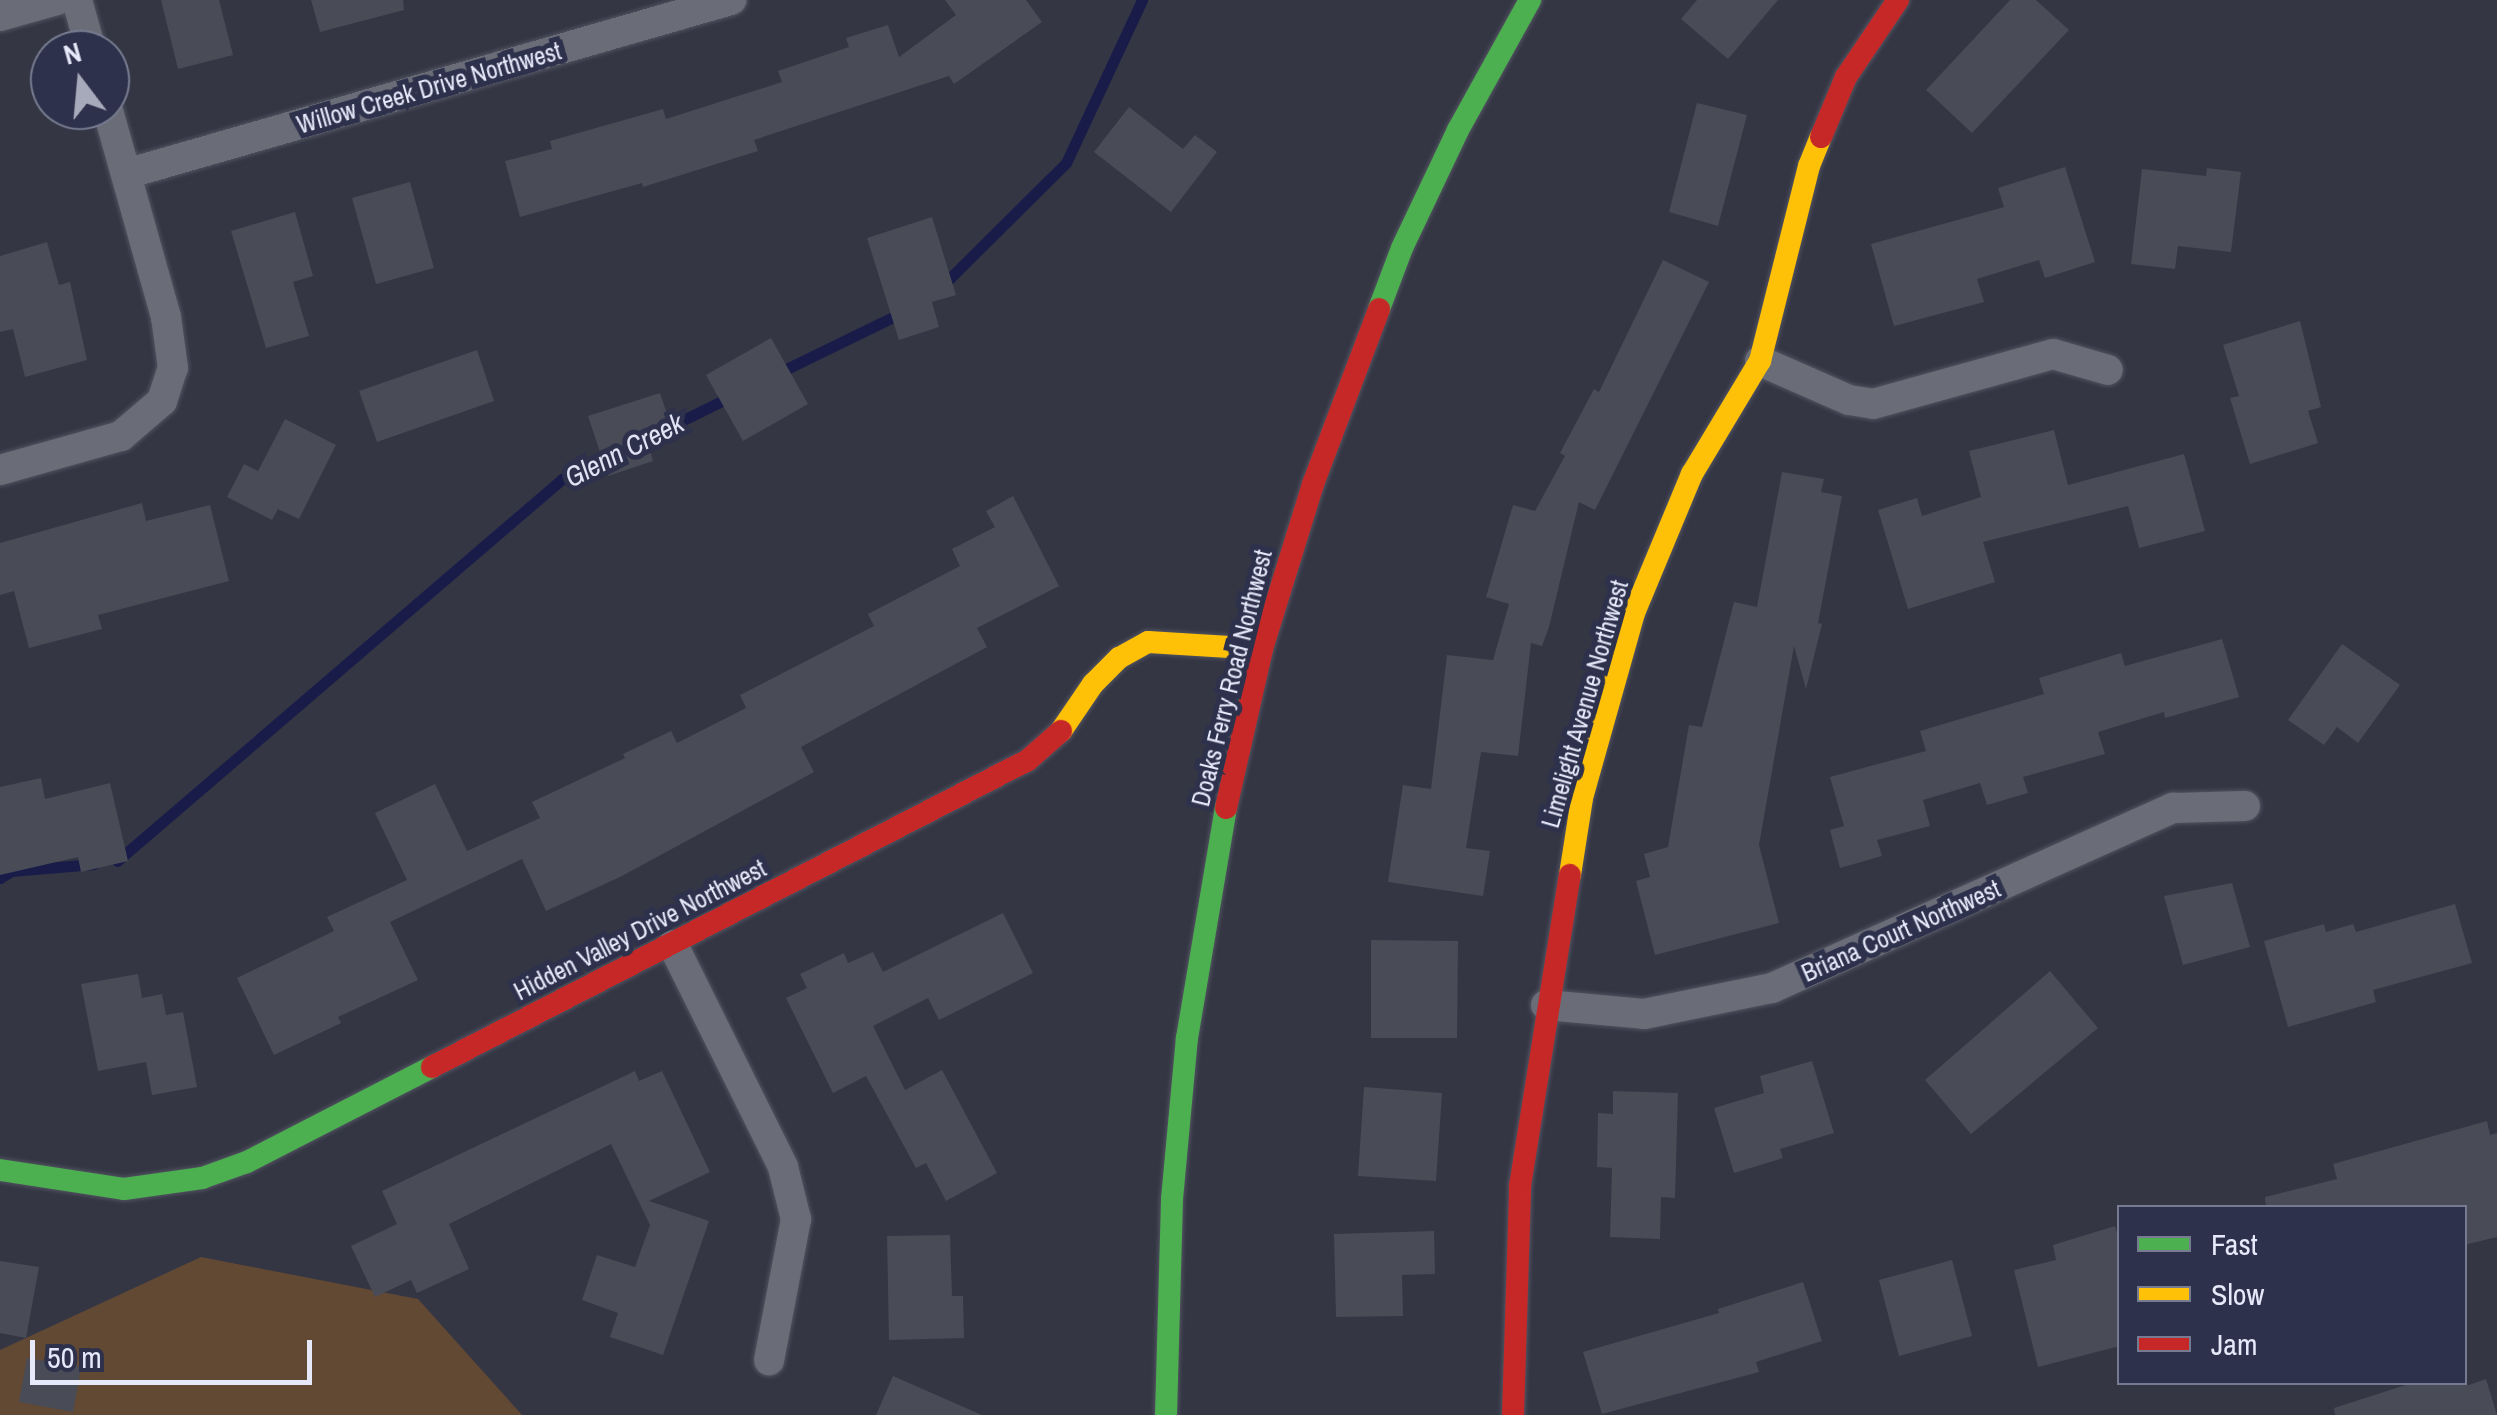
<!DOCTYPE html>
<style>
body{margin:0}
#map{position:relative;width:2497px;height:1415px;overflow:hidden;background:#343644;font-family:"Archivo Narrow",sans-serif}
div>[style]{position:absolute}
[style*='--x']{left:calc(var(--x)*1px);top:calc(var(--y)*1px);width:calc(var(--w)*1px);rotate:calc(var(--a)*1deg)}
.green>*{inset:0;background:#624934}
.stream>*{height:11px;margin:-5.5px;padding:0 5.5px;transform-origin:5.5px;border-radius:5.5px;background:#191c49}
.building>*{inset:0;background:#494b57}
.roads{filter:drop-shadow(0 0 2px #525360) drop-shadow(0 0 2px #525360)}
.street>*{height:30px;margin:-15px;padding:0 15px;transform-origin:15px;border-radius:15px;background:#6a6c77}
.fast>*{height:22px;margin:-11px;padding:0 11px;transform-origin:11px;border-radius:11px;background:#4caf50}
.slow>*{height:22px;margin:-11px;padding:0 11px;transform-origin:11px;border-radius:11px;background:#ffc107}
.jam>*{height:22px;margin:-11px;padding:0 11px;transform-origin:11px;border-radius:11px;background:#c62828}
span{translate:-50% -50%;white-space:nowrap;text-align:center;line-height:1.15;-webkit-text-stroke:10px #2d314b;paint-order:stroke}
.street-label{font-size:25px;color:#e5e9fa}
.water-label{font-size:28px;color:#dfe3f4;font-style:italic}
.legend{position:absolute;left:2117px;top:1205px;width:350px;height:180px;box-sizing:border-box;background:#2d314b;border:2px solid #777b91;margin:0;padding:12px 18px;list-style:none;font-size:30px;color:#e5e9fa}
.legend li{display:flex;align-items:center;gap:20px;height:50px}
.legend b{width:50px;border:2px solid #777b91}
.north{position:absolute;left:30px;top:30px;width:100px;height:100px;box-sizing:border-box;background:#2d314b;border:2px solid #777b91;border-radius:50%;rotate:344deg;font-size:28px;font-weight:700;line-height:40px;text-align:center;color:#e5e9fa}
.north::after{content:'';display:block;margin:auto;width:35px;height:45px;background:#a7aaba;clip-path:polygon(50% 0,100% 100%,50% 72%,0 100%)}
.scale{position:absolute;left:30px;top:1340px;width:282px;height:45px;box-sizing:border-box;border:5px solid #e5e9fa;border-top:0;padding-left:12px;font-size:30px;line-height:35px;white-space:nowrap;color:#e5e9fa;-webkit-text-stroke:8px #2d314b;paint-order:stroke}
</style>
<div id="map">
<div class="green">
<div style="clip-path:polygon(201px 1257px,418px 1299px,522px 1415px,0 1415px,0 1350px)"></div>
</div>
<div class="stream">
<div style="--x:943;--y:285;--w:173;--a:-44.8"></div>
<div style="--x:1066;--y:163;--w:180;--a:-65"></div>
<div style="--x:776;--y:374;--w:141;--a:-26"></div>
<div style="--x:659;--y:432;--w:81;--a:-26.3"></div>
<div style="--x:117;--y:861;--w:586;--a:-40.64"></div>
<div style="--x:562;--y:479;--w:60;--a:-25.7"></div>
<div style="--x:0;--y:878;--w:13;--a:-32"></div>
<div style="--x:11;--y:871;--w:83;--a:-4.8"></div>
</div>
<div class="building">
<div style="clip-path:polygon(161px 0,219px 0,233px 55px,178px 69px)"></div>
<div style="clip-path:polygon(311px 0,403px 0,404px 10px,320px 32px)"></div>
<div style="clip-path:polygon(945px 0,1026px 0,1042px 22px,954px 84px,949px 76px,754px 140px,758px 151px,643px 187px,642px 183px,520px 217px,505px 161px,552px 149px,550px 141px,663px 109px,666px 119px,782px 82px,778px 71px,849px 47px,846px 38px,888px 25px,899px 57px,956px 15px)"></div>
<div style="clip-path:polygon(1697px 0,1778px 0,1728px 59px,1681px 19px)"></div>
<div style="clip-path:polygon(2010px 0,2036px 0,2069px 30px,1972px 133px,1926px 90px)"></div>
<div style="clip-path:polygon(1697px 103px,1747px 115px,1718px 226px,1669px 212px)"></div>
<div style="clip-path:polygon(1129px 107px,1183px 149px,1195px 135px,1217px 152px,1171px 212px,1094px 152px)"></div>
<div style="clip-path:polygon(2065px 167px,2095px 262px,2045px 278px,2039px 260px,1977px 279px,1984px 302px,1894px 326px,1871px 244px,2004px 207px,1998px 188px)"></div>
<div style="clip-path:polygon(2207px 168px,2241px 172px,2231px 252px,2178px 246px,2175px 269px,2131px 264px,2142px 169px,2206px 176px)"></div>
<div style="clip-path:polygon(410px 182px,434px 268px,376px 284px,352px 198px)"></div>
<div style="clip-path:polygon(295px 212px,313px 276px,293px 282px,309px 336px,266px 348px,231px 231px)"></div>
<div style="clip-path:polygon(932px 217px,956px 295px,932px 302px,939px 327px,899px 340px,867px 238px)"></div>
<div style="clip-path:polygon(47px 242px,59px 285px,70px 282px,87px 360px,25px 377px,13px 329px,0 332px,0 256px)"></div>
<div style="clip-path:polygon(1663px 260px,1709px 282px,1595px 510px,1579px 502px,1549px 627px,1542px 646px,1531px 643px,1518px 756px,1481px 752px,1466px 848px,1490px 851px,1483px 896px,1388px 882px,1403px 785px,1431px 789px,1447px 655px,1493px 660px,1509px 604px,1486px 597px,1513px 505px,1535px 511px,1565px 456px,1560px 453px,1594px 389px,1599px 392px)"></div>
<div style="clip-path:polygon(2300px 321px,2321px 407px,2308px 411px,2318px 443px,2250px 464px,2230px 398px,2239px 396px,2223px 345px)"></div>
<div style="clip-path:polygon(771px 338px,808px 404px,743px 441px,706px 375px)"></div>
<div style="clip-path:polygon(477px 350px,494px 401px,377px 442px,359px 391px)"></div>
<div style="clip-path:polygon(660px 393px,675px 438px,649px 446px,653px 461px,608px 476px,588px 416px)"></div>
<div style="clip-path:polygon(285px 419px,336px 445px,299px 519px,278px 509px,272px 520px,227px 497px,244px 464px,258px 471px)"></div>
<div style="clip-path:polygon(2054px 430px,2068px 485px,2184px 454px,2205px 531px,2139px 548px,2128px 506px,1983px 542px,1995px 582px,1908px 609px,1878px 510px,1917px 498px,1922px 516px,1981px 497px,1969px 451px)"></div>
<div style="clip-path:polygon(1782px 472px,1824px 479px,1821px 492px,1842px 496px,1818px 623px,1822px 624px,1806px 689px,1794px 646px,1759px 845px,1779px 923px,1655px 955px,1636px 881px,1650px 877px,1644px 854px,1668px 847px,1689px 725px,1702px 727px,1734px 602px,1757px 607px)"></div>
<div style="clip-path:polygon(1013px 496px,1059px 586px,977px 628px,987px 647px,801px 747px,814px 772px,620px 877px,546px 911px,522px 859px,390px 922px,418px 980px,338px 1017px,341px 1023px,274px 1055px,237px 978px,334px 931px,327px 917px,407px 880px,375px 813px,435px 784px,467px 851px,540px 818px,532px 802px,625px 758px,623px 754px,671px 731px,677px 743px,746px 708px,740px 695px,874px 626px,868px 614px,960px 566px,952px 549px,995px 527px,986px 511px)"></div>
<div style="clip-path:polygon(142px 503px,146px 521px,210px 505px,229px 581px,98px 615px,102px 629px,29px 648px,14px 591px,0 595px,0 543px)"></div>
<div style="clip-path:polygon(2222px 639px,2239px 697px,2165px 718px,2164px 712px,2098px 732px,2105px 754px,2023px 777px,2028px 793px,1987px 805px,1980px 783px,1923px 800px,1930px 826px,1877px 840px,1882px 856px,1840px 868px,1830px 830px,1844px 826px,1830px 777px,1926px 751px,1920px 731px,2044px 694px,2039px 678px,2121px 653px,2125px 666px)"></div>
<div style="clip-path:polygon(2342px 644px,2400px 685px,2358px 743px,2337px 727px,2324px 745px,2288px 720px)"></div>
<div style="clip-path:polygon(41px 778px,45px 799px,110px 783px,128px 861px,81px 872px,78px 857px,0 875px,0 787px)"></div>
<div style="clip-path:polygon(2232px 883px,2250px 947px,2183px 965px,2164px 896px)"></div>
<div style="clip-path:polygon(2455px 904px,2472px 963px,2373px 990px,2376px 1002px,2288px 1027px,2264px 941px,2324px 924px,2326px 932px,2353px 924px,2356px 932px)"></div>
<div style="clip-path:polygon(1003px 913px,1033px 973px,939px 1020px,928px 998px,873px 1026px,905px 1090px,942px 1070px,997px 1173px,946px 1201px,926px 1163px,916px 1168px,866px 1076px,833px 1093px,786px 998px,807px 988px,800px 974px,844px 953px,848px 963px,873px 952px,883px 972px)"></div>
<div style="clip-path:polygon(1371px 940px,1458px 941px,1457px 1038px,1371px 1038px)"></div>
<div style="clip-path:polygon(2050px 971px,2098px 1028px,1971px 1134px,1925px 1080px)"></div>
<div style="clip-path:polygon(138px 974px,142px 998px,162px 994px,166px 1015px,183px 1012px,197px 1087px,152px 1095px,146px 1062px,98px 1071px,81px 984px)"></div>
<div style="clip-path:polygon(1812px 1061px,1834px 1133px,1780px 1149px,1783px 1158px,1734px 1173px,1714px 1108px,1764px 1093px,1760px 1076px)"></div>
<div style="clip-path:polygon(635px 1071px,639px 1081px,662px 1071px,710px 1172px,649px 1201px,709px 1221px,663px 1355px,610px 1337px,618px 1313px,582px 1300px,597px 1255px,635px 1267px,650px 1225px,611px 1144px,449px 1224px,469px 1269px,417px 1293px,411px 1280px,375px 1297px,351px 1246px,397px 1224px,382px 1191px)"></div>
<div style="clip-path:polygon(1364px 1087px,1442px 1093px,1436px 1181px,1358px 1176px)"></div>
<div style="clip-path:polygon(1613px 1091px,1678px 1093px,1675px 1198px,1661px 1197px,1660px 1239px,1610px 1237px,1612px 1168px,1597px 1167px,1598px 1113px,1613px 1114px)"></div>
<div style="clip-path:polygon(2487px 1121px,2490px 1135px,2497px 1133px,2497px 1237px,2464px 1245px,2464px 1208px,2266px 1208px,2265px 1197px,2337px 1179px,2333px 1164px)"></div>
<div style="clip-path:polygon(2115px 1226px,2120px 1243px,2120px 1346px,2038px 1367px,2014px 1270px,2056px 1260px,2053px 1245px)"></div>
<div style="clip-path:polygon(1434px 1231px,1435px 1274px,1402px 1275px,1403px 1316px,1336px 1317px,1334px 1234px)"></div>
<div style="clip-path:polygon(950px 1235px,952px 1296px,963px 1296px,964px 1338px,889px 1340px,887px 1236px)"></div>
<div style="clip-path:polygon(1952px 1260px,1972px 1336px,1899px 1356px,1879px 1280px)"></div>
<div style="clip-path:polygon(0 1261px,39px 1267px,26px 1338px,0 1333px)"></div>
<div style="clip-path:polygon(1803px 1282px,1822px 1341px,1756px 1362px,1759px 1372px,1602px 1414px,1583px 1352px,1719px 1313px,1718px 1309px)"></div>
<div style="clip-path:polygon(27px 1358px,81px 1367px,73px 1412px,19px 1402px)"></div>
<div style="clip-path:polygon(893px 1376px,982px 1415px,876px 1415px)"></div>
<div style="clip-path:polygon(2486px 1379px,2497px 1415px,2335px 1415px,2334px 1408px,2415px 1382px,2469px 1385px)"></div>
</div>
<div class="roads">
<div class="street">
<div style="--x:77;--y:0;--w:52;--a:74.4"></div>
<div style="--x:0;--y:16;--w:59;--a:-15.7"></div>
<div style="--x:126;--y:174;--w:630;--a:-16.05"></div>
<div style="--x:1760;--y:361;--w:97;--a:23.7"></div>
<div style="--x:1849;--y:400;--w:24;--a:9"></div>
<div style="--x:1873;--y:404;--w:187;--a:-15.5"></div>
<div style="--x:2053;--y:354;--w:57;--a:16.2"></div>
<div style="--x:0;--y:470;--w:126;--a:-15.7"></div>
<div style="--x:121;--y:436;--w:54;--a:-40.5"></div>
<div style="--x:162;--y:401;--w:35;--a:-72"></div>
<div style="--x:173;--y:368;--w:51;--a:-97.8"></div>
<div style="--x:166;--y:317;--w:215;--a:-105.7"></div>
<div style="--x:673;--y:945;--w:248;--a:63.6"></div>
<div style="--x:783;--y:1167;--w:54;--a:76"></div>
<div style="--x:796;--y:1219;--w:144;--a:100.8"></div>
<div style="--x:1546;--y:1005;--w:98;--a:5.2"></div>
<div style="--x:1644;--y:1014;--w:131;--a:-11.5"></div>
<div style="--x:1772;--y:988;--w:440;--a:-24.2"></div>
<div style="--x:2173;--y:808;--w:72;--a:-1.6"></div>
</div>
<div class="fast">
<div style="--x:1379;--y:309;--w:65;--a:-69.3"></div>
<div style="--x:1402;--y:248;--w:131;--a:-64.6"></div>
<div style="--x:1458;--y:130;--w:149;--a:-61"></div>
<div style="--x:0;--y:1170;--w:125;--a:8.7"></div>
<div style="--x:124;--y:1189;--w:79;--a:-8"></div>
<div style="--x:202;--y:1178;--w:48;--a:-19.6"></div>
<div style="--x:247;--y:1162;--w:208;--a:-27.2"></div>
<div style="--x:1166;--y:1415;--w:216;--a:-88.4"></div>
<div style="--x:1172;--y:1199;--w:162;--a:-84.7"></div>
<div style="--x:1187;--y:1038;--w:233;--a:-80.4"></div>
</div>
<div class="slow">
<div style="--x:1061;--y:731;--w:57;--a:-55.8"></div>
<div style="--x:1093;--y:684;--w:37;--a:-45"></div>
<div style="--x:1119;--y:658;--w:33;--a:-29"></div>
<div style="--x:1148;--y:642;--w:114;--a:3.5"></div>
<div style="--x:1570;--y:875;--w:78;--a:-81.1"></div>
<div style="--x:1582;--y:798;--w:192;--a:-74.3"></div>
<div style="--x:1634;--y:613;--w:151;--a:-67.4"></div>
<div style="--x:1692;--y:474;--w:132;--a:-59"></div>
<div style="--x:1760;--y:361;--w:201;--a:-75.9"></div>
<div style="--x:1809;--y:166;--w:31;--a:-68"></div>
</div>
<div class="jam">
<div style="--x:1821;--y:137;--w:65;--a:-67.4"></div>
<div style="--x:1846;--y:77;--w:93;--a:-56"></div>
<div style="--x:1226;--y:808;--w:163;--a:-77.2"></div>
<div style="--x:1262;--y:649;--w:173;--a:-72.8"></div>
<div style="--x:1313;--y:484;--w:187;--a:-69.3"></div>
<div style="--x:432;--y:1067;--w:670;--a:-27.25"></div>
<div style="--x:1028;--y:760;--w:44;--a:-41.3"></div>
<div style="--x:1513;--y:1415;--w:229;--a:-88.2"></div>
<div style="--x:1520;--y:1186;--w:315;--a:-80.9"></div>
</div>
</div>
<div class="street-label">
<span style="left:429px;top:88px;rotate:-16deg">Willow Creek Drive Northwest</span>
<span style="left:1232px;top:678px;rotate:-76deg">Doaks Ferry Road Northwest</span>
<span style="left:1585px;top:704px;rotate:-74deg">Limelight Avenue Northwest</span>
<span style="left:640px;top:930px;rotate:-27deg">Hidden Valley Drive Northwest</span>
<span style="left:1901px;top:931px;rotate:-24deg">Briana Court Northwest</span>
</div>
<div class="water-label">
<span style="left:624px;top:450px;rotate:-27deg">Glenn Creek</span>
</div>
<ul class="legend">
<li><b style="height:12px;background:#4caf50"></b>Fast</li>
<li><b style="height:12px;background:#ffc107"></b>Slow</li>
<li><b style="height:12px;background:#c62828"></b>Jam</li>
</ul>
<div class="north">N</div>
<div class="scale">50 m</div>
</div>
